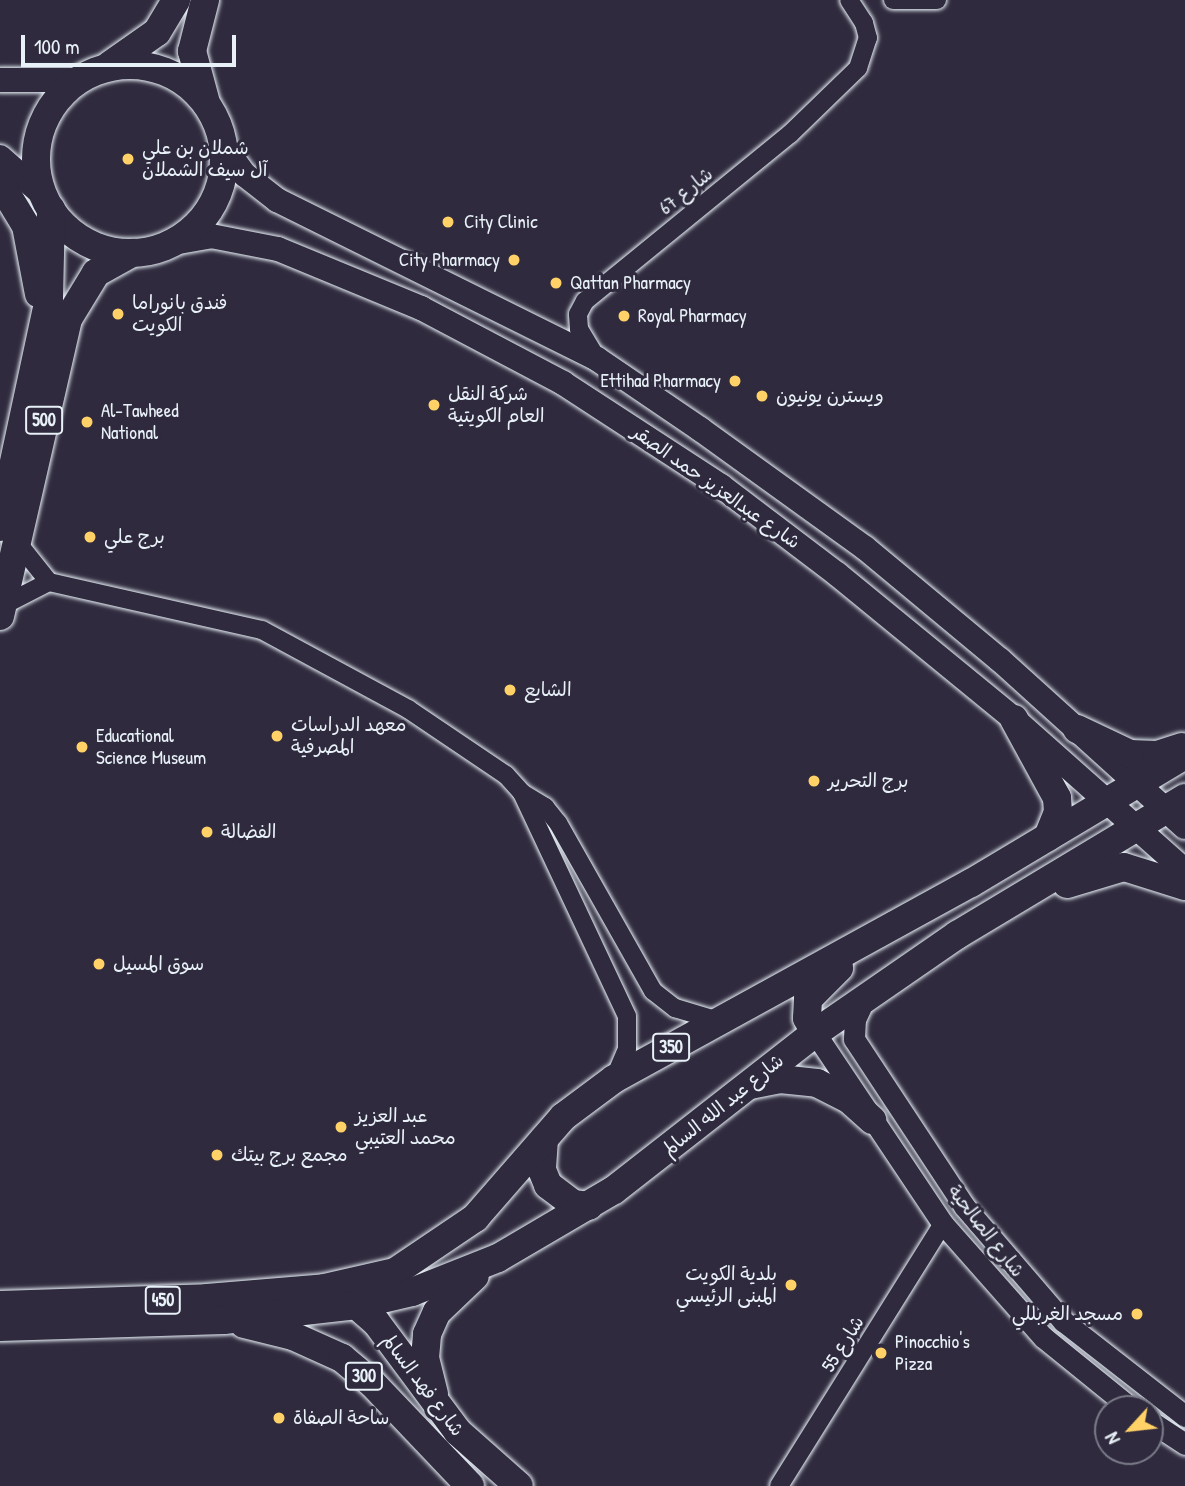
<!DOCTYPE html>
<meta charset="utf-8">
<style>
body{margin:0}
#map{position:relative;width:1185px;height:1486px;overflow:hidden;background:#2f2a3d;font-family:"Patrick Hand","Playpen Sans Arabic",sans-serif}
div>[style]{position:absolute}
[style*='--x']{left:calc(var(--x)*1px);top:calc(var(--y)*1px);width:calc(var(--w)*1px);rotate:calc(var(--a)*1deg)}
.roads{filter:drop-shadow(0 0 2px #e8f1f8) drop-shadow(0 0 2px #e8f1f8)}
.minor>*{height:18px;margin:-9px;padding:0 9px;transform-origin:9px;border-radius:9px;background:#2f2a3d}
.tertiary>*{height:21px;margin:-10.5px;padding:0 10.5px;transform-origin:10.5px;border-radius:10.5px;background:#2f2a3d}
.secondary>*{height:24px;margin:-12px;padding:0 12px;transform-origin:12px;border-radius:12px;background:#2f2a3d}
.primary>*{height:28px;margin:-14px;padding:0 14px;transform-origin:14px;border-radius:14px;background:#2f2a3d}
.primary>.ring{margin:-14px;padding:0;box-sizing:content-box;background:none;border:28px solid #2f2a3d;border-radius:50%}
.dots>*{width:19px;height:19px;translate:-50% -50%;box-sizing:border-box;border:4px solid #2f2a3d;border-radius:50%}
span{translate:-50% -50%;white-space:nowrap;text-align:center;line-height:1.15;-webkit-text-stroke:6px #2f2a3d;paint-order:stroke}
.shield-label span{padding:2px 5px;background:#2f2a3d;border:2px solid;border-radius:5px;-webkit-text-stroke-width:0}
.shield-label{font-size:18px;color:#e8f1f8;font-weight:700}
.poi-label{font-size:19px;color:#e8f1f8}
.left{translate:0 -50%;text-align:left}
.right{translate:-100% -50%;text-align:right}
.street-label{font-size:19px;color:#e8f1f8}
.north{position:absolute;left:1094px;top:1395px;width:70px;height:70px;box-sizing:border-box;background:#2f2a3d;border:2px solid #797a88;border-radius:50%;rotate:243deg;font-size:19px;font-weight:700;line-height:28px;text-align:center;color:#e8f1f8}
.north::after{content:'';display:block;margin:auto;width:24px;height:32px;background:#ffd166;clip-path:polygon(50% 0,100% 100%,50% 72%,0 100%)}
.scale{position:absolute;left:21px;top:35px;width:215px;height:32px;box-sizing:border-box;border:4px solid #e8f1f8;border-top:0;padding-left:9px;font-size:21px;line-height:24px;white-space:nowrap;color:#e8f1f8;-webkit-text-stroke:5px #2f2a3d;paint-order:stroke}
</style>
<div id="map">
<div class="roads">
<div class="minor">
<div style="--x:893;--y:0;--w:44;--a:0"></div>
<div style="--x:597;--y:359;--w:35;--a:-121"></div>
<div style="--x:579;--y:329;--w:15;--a:-94"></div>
<div style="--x:578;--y:314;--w:15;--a:-62"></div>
<div style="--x:585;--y:301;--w:264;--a:-39.2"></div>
<div style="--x:790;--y:134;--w:95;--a:-44.1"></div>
<div style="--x:858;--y:68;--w:32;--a:-72"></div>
<div style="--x:868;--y:38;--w:16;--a:-105"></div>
<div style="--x:864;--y:23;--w:27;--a:-123"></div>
<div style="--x:17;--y:542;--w:51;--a:51.3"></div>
<div style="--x:49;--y:582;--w:218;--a:12.7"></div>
<div style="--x:262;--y:630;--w:166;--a:28.4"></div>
<div style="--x:408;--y:709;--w:118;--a:34"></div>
<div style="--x:506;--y:775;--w:24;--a:48"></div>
<div style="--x:522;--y:793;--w:246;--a:64.8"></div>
<div style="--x:627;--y:1016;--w:33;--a:90"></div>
<div style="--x:627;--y:1049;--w:33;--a:113"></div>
<div style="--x:2;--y:606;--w:53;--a:-27.1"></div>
<div style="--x:522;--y:793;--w:27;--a:31"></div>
<div style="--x:545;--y:807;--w:21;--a:51"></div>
<div style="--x:558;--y:823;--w:193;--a:60.5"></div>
<div style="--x:653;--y:991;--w:28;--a:38"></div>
<div style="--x:675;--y:1008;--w:46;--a:16.5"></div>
<div style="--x:779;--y:1486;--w:309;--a:-58"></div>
</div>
<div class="tertiary">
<div style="--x:864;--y:1000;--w:21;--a:115"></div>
<div style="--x:855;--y:1019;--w:20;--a:93"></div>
<div style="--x:854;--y:1039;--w:200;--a:56.6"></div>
<div style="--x:964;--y:1206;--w:152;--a:49.3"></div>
<div style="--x:1063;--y:1321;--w:155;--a:37.9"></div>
<div style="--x:815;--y:1033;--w:230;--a:56.2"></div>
<div style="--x:943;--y:1224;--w:151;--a:48.5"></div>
<div style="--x:1043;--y:1337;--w:114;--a:39"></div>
<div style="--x:1150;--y:1421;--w:42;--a:33.3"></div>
</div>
<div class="secondary">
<div style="--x:0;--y:80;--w:79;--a:0"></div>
<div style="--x:223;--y:145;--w:37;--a:54"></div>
<div style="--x:245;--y:175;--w:41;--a:38"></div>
<div style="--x:277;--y:200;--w:357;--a:26.4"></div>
<div style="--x:597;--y:359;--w:125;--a:34.2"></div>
<div style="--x:700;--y:429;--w:203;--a:35.8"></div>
<div style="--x:865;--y:548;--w:175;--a:39.7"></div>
<div style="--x:1000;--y:660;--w:249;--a:42.1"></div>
<div style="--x:0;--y:157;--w:57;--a:41.5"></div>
<div style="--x:173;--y:243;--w:39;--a:-10"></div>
<div style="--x:211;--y:236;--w:68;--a:11"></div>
<div style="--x:278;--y:249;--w:155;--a:22.4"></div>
<div style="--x:421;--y:308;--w:161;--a:27.8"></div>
<div style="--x:563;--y:383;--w:189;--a:33.1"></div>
<div style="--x:721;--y:486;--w:146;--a:37.2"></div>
<div style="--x:837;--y:574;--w:229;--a:39.3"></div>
<div style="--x:1014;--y:719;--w:229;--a:41.6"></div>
</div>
<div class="primary">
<div style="--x:205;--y:0;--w:53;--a:104.3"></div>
<div style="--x:192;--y:51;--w:54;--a:74.9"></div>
<div style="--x:110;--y:65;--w:57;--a:-35.1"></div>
<div style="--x:157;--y:32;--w:37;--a:-59"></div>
<div class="ring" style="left:36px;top:65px;width:160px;height:160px"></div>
<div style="--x:0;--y:183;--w:50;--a:58.8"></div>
<div style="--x:26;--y:226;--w:69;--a:79.2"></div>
<div style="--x:0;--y:527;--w:233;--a:-77.9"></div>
<div style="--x:49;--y:299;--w:90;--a:-88.7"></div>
<div style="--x:0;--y:616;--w:305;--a:-77.1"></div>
<div style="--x:68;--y:319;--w:54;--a:-58.7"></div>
<div style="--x:96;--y:273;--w:41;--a:-29.1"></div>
<div style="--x:1014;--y:719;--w:90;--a:61.4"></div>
<div style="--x:1057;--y:798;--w:14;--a:86"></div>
<div style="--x:1058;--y:812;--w:27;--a:112"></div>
<div style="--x:1077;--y:729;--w:59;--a:25.3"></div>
<div style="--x:1130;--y:754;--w:27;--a:2"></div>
<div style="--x:1157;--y:755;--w:26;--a:-18"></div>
<div style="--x:1067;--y:884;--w:59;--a:-16.6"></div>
<div style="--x:1124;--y:867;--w:64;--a:17.3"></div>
<div style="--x:815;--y:1033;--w:17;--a:-118"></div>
<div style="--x:807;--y:1018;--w:19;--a:-87"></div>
<div style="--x:808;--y:999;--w:44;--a:-45"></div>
<div style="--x:750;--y:1085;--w:31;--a:-11"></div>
<div style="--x:780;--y:1079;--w:37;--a:6"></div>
<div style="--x:817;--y:1083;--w:37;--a:27"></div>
<div style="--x:850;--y:1100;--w:30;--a:42"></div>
<div style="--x:544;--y:1139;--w:31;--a:94"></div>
<div style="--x:542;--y:1170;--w:16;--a:68"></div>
<div style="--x:548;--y:1185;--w:31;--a:37"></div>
<div style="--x:573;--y:1204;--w:16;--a:7"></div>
<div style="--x:347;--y:1297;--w:38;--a:41"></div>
<div style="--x:376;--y:1322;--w:137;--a:53.3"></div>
<div style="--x:458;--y:1432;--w:81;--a:41.5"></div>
<div style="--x:0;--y:1305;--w:207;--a:-1.9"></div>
<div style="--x:207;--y:1298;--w:118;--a:-4.8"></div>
<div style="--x:325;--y:1288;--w:72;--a:-12.9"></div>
<div style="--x:395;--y:1272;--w:97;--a:-34"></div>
<div style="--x:475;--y:1218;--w:134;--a:-48.9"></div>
<div style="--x:563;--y:1117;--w:64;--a:-36.7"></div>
<div style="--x:614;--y:1079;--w:407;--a:-28.8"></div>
<div style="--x:971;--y:883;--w:249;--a:-30.9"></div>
<div style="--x:244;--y:1324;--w:50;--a:13.8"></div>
<div style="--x:293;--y:1336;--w:54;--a:24.2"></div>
<div style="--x:342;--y:1358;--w:39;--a:40"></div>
<div style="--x:372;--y:1383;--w:142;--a:46.4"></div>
<div style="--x:0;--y:1327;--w:224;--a:-1.8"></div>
<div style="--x:224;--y:1320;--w:134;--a:-6.4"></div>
<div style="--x:357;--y:1305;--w:57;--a:-13.3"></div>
<div style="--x:412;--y:1292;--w:92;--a:-21.6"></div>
<div style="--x:498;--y:1258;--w:134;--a:-30.4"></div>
<div style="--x:614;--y:1190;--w:255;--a:-38"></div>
<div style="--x:815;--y:1033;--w:173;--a:-34.6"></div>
<div style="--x:957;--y:935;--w:266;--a:-31"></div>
<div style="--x:434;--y:1394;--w:37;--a:-104"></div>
<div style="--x:425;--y:1358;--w:24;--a:-85"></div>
<div style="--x:427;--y:1334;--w:24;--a:-66"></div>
<div style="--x:437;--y:1312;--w:52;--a:-43.5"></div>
</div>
</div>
<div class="dots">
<div style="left:128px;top:159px;background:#ffd166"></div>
<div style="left:448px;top:222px;background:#ffd166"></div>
<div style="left:514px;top:260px;background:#ffd166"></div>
<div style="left:556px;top:283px;background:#ffd166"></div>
<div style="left:118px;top:314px;background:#ffd166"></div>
<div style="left:624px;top:316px;background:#ffd166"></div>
<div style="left:735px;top:381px;background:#ffd166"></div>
<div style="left:762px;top:396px;background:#ffd166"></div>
<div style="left:434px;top:405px;background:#ffd166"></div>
<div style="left:87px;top:422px;background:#ffd166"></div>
<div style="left:90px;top:537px;background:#ffd166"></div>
<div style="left:510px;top:690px;background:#ffd166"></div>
<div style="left:277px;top:736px;background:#ffd166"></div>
<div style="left:82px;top:747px;background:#ffd166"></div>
<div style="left:814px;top:781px;background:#ffd166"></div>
<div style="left:207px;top:832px;background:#ffd166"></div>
<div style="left:99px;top:964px;background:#ffd166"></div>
<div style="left:341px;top:1127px;background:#ffd166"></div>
<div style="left:217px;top:1155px;background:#ffd166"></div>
<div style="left:791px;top:1285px;background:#ffd166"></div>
<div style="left:1137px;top:1314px;background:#ffd166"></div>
<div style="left:881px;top:1353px;background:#ffd166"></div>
<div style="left:279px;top:1418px;background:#ffd166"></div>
</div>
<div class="shield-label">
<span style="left:44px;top:420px">500</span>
<span style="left:671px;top:1047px">350</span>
<span style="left:163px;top:1300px">450</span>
<span style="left:364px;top:1376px">300</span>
</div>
<div class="poi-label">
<span class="left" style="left:142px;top:159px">شملان بن علي<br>آل سيف الشملان</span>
<span class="left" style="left:464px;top:222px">City Clinic</span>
<span class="right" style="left:500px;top:260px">City Pharmacy</span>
<span class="left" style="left:570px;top:283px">Qattan Pharmacy</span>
<span class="left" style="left:132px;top:314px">فندق بانوراما<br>الكويت</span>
<span class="left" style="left:638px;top:316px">Royal Pharmacy</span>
<span class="right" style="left:721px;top:381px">Ettihad Pharmacy</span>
<span class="left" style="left:448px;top:405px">شركة النقل<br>العام الكويتية</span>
<span class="left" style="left:776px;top:396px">ويسترن يونيون</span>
<span class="left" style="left:101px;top:422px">Al-Tawheed<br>National</span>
<span class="left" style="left:104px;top:537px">برج علي</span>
<span class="left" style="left:524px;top:690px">الشايع</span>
<span class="left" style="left:291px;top:736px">معهد الدراسات<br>المصرفية</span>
<span class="left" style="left:96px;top:747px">Educational<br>Science Museum</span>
<span class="left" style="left:828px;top:781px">برج التحرير</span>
<span class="left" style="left:221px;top:832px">الفضالة</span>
<span class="left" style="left:113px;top:964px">سوق المسيل</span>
<span class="left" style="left:355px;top:1127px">عبد العزيز<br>محمد العتيبي</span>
<span class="left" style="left:231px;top:1155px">مجمع برج بيتك</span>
<span class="right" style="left:777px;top:1285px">بلدية الكويت<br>المبنى الرئيسي</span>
<span class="right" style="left:1123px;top:1314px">مسجد الغربللي</span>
<span class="left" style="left:895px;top:1353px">Pinocchio's<br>Pizza</span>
<span class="left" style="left:293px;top:1418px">ساحة الصفاة</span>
</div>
<div class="street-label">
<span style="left:686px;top:191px;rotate:-39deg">شارع 67</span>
<span style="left:716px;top:487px;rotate:35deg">شارع عبدالعزيز حمد الصقر</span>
<span style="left:723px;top:1105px;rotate:-39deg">شارع عبد الله السالم</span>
<span style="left:986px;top:1231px;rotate:52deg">شارع الصالحية</span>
<span style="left:843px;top:1344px;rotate:-58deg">شارع 55</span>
<span style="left:423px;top:1385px;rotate:53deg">شارع فهد السالم</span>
</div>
<div class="north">N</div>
<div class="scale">100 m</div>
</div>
